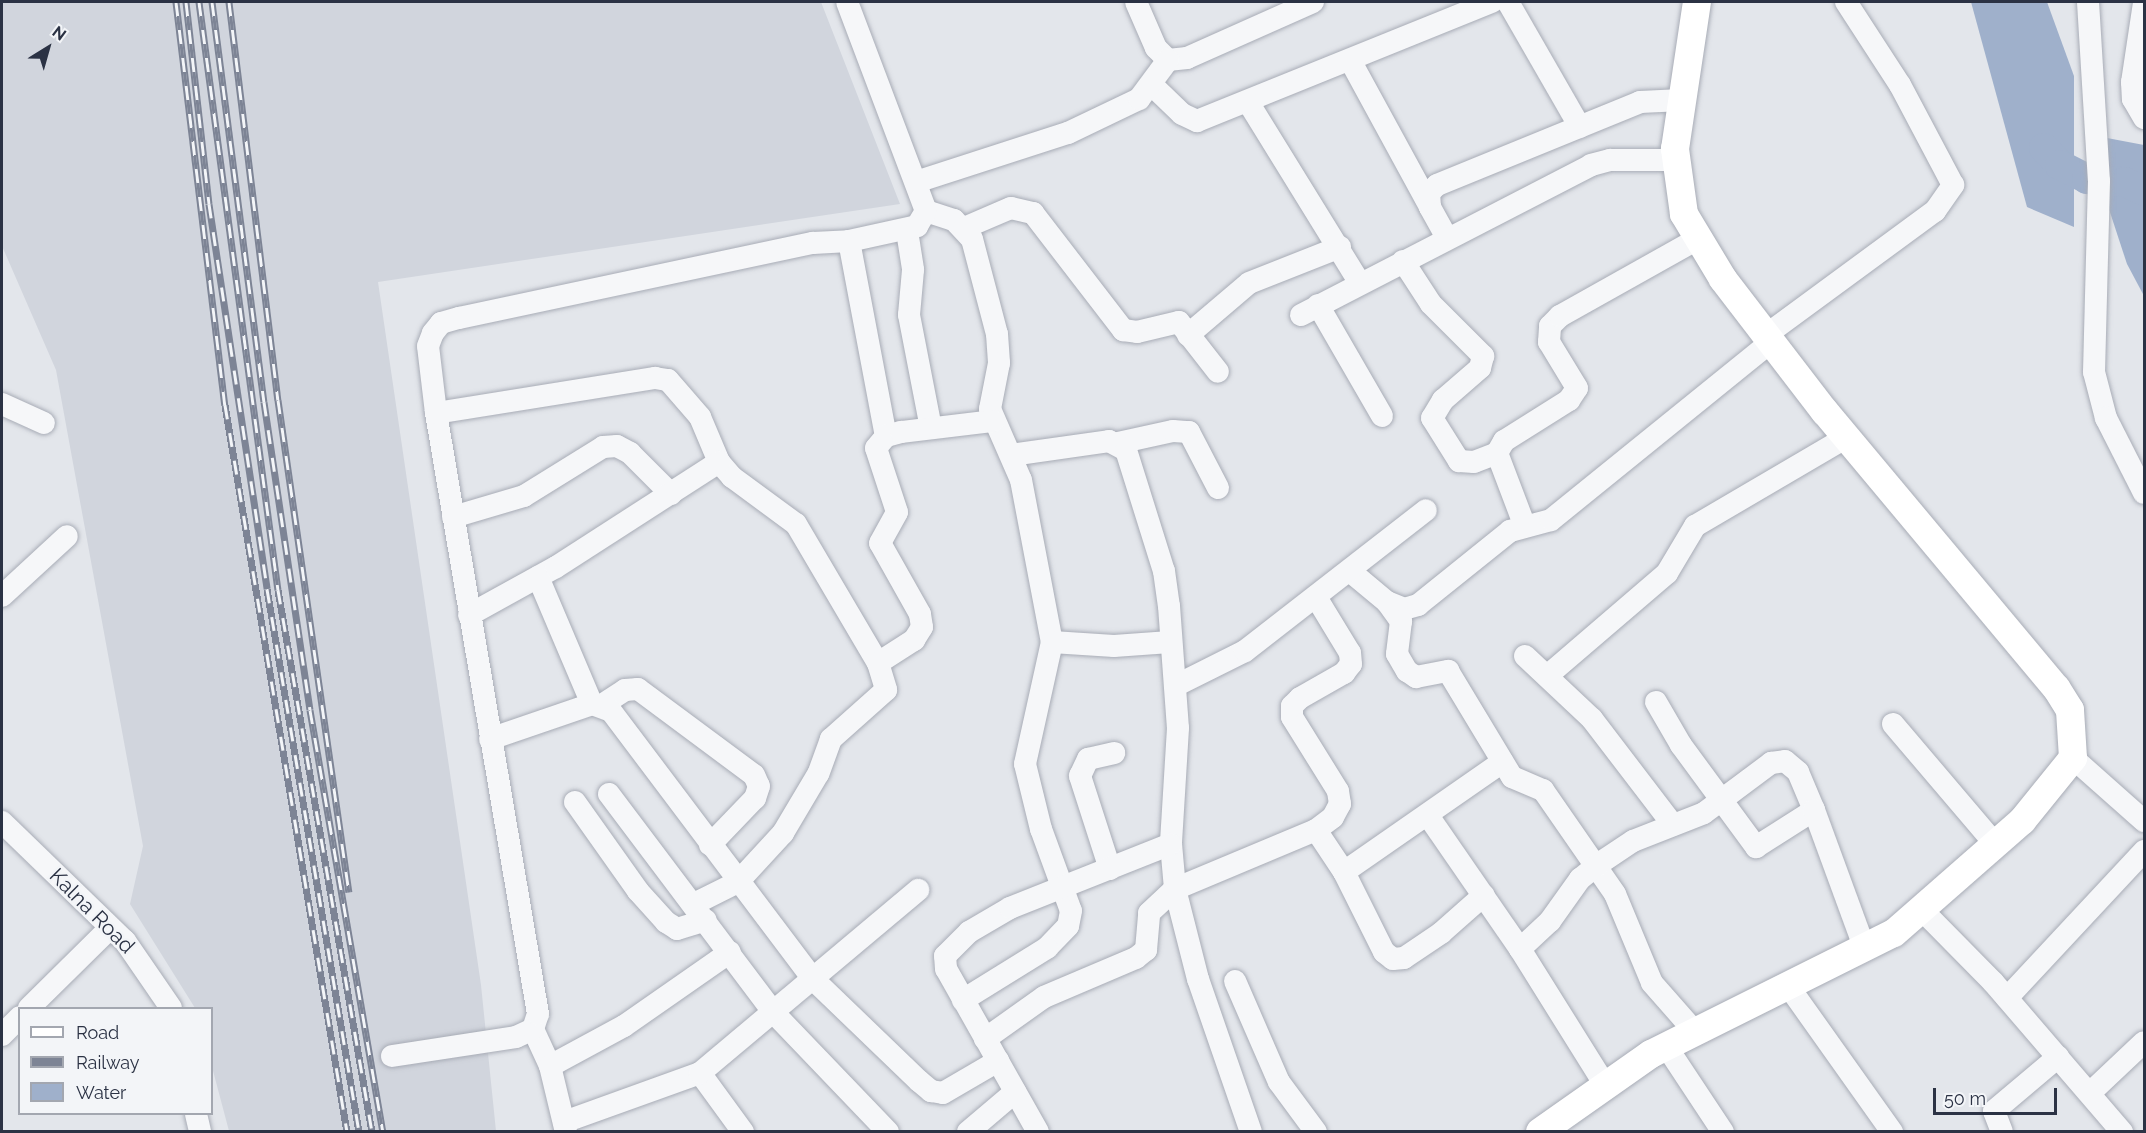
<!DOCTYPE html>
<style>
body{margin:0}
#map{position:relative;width:2146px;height:1133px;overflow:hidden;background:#e3e6eb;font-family:Raleway,sans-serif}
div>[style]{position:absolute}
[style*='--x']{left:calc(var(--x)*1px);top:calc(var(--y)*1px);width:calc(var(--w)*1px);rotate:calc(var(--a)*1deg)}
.built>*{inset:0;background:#d1d5dd}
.water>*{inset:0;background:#9fb0cb}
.river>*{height:30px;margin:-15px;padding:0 15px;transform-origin:15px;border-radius:15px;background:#9fb0cb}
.roads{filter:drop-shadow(0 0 2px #a8acb6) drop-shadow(0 0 2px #a8acb6)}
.minor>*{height:22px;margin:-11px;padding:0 11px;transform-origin:11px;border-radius:11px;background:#f6f7f9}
.major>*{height:28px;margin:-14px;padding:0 14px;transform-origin:14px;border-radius:14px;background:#fff}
.rail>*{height:7px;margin-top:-3.5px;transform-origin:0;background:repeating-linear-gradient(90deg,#f3f5f8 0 14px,#7d8495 0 28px);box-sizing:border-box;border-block:2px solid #7d8495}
span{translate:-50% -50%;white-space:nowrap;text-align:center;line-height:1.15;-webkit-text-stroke:5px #f3f5f8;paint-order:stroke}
.street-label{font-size:21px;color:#2b3244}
.frame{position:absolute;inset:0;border:3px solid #2b3244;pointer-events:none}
.legend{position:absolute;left:18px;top:1007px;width:195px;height:108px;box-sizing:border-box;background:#f3f5f8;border:2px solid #a3a7b0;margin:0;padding:8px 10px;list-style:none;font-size:18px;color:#2b3244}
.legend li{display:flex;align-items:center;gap:12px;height:30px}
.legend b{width:30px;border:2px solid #a3a7b0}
.north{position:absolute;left:18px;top:18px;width:60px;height:60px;-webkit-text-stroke:4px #f3f5f8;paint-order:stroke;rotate:37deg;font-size:16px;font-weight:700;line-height:24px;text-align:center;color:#2b3244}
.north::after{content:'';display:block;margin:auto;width:21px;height:27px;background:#2b3244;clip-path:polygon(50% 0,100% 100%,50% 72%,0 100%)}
.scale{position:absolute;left:1933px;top:1088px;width:124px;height:27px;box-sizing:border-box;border:3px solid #2b3244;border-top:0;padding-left:8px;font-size:18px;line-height:21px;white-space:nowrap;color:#2b3244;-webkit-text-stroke:4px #f3f5f8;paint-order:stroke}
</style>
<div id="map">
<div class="built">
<div style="clip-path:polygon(2px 2px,821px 2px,900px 204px,378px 282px,481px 985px,496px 1131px,229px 1131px,212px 1067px,212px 1008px,195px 1008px,130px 904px,143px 846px,56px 370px,2px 246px)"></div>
</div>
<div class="water">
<div style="clip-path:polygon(1971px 2px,2047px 2px,2074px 76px,2074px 227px,2027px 207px)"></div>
<div style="clip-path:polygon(2107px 138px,2144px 145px,2144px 296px,2127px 264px,2104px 194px)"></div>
</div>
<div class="river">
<div style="--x:2044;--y:148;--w:23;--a:47"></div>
<div style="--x:2060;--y:165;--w:30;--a:27"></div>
<div style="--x:2087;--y:179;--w:38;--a:5"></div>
<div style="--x:2125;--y:182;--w:21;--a:25"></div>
</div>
<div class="roads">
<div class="minor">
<div style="--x:1136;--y:2;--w:50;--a:66.5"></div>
<div style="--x:1156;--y:48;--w:17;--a:45"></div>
<div style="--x:1168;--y:60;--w:19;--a:-6"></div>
<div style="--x:1187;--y:58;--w:138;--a:-24"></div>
<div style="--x:1508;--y:2;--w:144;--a:60.1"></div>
<div style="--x:2088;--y:2;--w:179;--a:86.5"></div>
<div style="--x:2099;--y:181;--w:191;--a:91.5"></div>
<div style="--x:2094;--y:372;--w:48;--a:75.4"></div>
<div style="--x:2106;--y:418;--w:84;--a:63.1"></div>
<div style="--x:2144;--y:3;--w:80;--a:98.6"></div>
<div style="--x:2132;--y:82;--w:17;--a:87"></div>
<div style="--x:2133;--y:99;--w:22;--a:60"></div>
<div style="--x:1350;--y:60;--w:167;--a:61.4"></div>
<div style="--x:1153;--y:86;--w:40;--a:44"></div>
<div style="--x:1182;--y:114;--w:17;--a:25"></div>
<div style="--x:1197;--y:121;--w:318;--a:-22"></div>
<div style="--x:1248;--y:102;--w:213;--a:58.3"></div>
<div style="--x:916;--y:182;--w:160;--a:-17.9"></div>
<div style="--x:1068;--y:133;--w:79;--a:-25.6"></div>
<div style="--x:1139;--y:99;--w:49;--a:-53.4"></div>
<div style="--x:926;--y:211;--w:29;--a:18"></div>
<div style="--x:954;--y:220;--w:26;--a:47"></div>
<div style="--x:972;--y:239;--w:98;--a:75.3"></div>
<div style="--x:997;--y:334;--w:29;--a:86"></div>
<div style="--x:999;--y:363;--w:47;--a:101.1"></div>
<div style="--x:990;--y:409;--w:77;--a:66.4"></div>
<div style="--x:1021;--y:480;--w:165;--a:79.2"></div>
<div style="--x:1052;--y:642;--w:125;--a:102.5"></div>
<div style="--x:1025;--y:764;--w:67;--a:76.2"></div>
<div style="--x:1041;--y:829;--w:87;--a:69.9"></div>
<div style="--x:1071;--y:911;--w:15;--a:101"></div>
<div style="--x:1068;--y:926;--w:30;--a:134"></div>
<div style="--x:1047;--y:948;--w:99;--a:148.2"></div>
<div style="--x:964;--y:228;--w:51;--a:-23.1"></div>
<div style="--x:1011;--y:208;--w:23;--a:13"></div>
<div style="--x:1033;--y:213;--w:148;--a:52.4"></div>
<div style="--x:1123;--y:330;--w:14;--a:8"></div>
<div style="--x:1137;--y:332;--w:43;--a:-13.4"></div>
<div style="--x:1179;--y:322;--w:63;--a:52"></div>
<div style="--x:907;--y:231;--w:39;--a:81"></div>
<div style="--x:913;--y:270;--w:45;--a:95.1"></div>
<div style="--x:909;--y:315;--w:115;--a:79"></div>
<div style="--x:1447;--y:238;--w:35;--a:-119"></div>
<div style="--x:1430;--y:207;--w:14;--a:-94"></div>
<div style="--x:1429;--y:193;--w:11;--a:-45"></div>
<div style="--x:1437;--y:185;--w:219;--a:-22.2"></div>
<div style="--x:1640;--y:102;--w:42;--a:-2.7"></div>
<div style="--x:849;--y:241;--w:198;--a:79.3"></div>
<div style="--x:1403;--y:261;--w:51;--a:56.9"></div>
<div style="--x:1431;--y:304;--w:74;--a:45"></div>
<div style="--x:1483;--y:356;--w:12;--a:104"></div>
<div style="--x:1480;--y:368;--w:49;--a:139.1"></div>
<div style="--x:1443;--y:400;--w:21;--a:121"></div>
<div style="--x:1432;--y:418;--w:51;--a:57.9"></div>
<div style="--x:1459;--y:461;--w:15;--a:4"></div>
<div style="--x:1474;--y:462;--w:25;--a:-21"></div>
<div style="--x:1318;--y:305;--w:128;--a:60"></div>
<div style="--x:1301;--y:315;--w:326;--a:-27.3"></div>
<div style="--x:1591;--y:165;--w:20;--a:-15"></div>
<div style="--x:1610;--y:160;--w:65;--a:0"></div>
<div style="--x:1188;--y:335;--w:80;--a:-40.4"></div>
<div style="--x:1249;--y:283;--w:98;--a:-21.6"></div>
<div style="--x:1766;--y:335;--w:210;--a:-36.3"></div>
<div style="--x:1935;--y:211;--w:32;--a:-55"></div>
<div style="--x:1953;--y:185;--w:113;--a:-117.9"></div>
<div style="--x:1900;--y:85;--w:99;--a:-123"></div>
<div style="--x:2;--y:404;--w:46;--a:24.3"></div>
<div style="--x:436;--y:413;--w:222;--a:-9.1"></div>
<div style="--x:655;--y:378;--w:13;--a:9"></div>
<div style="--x:668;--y:380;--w:49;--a:49.1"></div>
<div style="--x:700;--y:417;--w:49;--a:67.1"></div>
<div style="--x:719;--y:462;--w:20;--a:49"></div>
<div style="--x:732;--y:477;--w:79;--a:36.3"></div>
<div style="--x:796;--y:524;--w:161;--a:59.5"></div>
<div style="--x:878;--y:663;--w:28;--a:73"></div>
<div style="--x:886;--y:690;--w:74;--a:138.3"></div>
<div style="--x:831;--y:739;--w:37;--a:110"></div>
<div style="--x:818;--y:774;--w:69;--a:120.7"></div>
<div style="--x:783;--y:833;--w:67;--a:132.6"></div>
<div style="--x:738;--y:882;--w:49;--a:153.4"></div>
<div style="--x:1118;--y:443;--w:56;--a:-12.3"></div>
<div style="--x:1173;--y:431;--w:16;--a:4"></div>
<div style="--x:1189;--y:432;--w:63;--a:62.6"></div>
<div style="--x:1011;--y:455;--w:99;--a:-8.1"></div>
<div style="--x:1109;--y:441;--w:19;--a:28"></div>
<div style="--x:1126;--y:450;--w:127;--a:72.6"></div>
<div style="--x:1164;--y:571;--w:35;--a:82"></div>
<div style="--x:1169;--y:606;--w:122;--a:85.8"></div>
<div style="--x:1178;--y:728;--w:116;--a:93.5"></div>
<div style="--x:1171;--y:844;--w:45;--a:84.9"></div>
<div style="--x:1175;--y:889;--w:93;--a:75.7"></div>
<div style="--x:1198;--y:979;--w:162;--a:70.9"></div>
<div style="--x:453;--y:517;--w:74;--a:-16.5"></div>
<div style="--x:524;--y:496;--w:93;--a:-31.8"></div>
<div style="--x:603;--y:447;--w:14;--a:-4"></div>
<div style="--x:617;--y:446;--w:15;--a:28"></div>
<div style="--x:630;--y:453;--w:58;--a:45"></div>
<div style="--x:1524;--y:524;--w:76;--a:-110.8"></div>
<div style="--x:1497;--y:453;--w:14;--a:-60"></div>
<div style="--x:1504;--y:441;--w:77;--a:-32.2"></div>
<div style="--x:1569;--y:400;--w:14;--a:-56"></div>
<div style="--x:1577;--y:388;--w:54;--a:-121.3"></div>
<div style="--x:1549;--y:342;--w:16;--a:-86"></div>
<div style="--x:1550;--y:326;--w:14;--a:-45"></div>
<div style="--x:1560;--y:316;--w:157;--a:-29.3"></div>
<div style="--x:1351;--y:572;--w:47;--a:39.8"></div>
<div style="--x:1387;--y:602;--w:18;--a:22"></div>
<div style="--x:1404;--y:609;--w:15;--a:-16"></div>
<div style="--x:1418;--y:605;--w:118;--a:-38.8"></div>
<div style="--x:1510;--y:531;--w:42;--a:-15"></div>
<div style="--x:1551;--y:520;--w:283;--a:-39"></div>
<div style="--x:538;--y:577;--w:138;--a:67"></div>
<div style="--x:2;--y:596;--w:88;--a:-42.7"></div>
<div style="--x:1387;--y:602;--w:24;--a:54"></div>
<div style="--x:1401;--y:621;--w:33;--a:97"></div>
<div style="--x:1397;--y:654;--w:20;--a:60"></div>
<div style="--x:1407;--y:671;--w:11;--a:34"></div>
<div style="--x:1416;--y:677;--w:33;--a:-11"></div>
<div style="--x:1448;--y:671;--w:124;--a:58.9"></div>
<div style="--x:1512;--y:777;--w:34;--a:23"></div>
<div style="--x:1543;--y:790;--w:126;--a:55.3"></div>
<div style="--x:1615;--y:894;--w:96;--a:67.4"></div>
<div style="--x:1652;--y:983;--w:65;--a:48.7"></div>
<div style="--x:469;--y:615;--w:99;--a:-28.9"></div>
<div style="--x:556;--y:567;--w:194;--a:-32.8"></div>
<div style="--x:1052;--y:642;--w:62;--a:3.7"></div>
<div style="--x:1114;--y:646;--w:56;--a:-4.1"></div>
<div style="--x:1525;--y:656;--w:92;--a:43.2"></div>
<div style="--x:1592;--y:719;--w:133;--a:52.6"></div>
<div style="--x:878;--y:663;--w:43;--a:-32.6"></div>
<div style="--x:914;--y:640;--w:15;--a:-58"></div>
<div style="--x:922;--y:627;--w:13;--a:-99"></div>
<div style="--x:920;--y:614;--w:81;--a:-119.4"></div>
<div style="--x:880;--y:543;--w:35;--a:-61"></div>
<div style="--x:897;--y:512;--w:67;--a:-108.2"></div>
<div style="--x:876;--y:448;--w:16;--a:-50"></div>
<div style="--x:886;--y:436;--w:16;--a:-15"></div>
<div style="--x:901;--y:432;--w:93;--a:-6.8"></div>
<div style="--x:1547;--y:676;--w:158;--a:-40.6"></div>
<div style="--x:1667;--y:573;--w:55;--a:-59.2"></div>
<div style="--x:1695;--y:526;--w:174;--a:-30.4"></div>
<div style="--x:1175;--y:686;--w:78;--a:-26.6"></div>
<div style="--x:1245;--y:651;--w:229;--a:-37.9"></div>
<div style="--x:1656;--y:702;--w:50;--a:59.8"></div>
<div style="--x:1681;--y:745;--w:127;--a:53.7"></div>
<div style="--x:1756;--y:847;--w:69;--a:-32.5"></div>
<div style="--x:602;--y:705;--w:27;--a:-33"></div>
<div style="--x:625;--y:690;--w:13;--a:-4"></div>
<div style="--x:638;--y:689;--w:144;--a:36.6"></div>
<div style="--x:754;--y:775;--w:12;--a:66"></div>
<div style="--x:759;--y:786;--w:13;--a:108"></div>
<div style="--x:755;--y:798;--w:65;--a:133.8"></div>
<div style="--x:1893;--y:724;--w:160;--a:49.6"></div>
<div style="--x:490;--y:739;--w:108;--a:-18.9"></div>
<div style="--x:592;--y:704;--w:20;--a:20"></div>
<div style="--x:611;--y:711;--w:337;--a:53"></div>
<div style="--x:814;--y:980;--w:146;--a:43.9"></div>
<div style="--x:919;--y:1081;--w:16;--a:40"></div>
<div style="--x:931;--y:1091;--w:12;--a:9"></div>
<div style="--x:943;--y:1093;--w:64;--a:-30.2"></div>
<div style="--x:2073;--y:758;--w:95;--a:41.6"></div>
<div style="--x:609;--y:794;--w:273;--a:53"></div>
<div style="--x:773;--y:1012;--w:166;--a:46.2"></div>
<div style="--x:575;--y:802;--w:109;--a:54.7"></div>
<div style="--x:638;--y:891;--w:42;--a:47.9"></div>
<div style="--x:666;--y:922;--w:13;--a:32"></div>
<div style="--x:677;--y:929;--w:30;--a:-17"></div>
<div style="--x:1429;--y:817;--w:160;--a:55.4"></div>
<div style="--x:1520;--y:949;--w:160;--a:58"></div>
<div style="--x:2;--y:822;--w:171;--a:44.1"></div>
<div style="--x:125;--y:941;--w:81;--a:55.5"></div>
<div style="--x:1316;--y:830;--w:50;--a:56.3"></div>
<div style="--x:1344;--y:872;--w:89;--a:63.4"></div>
<div style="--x:1384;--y:952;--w:11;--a:38"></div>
<div style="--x:1393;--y:959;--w:11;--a:-5"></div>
<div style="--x:1404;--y:958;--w:45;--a:-34"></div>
<div style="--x:1441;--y:933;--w:57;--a:-41.5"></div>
<div style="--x:1110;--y:869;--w:98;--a:-107.9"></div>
<div style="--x:1080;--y:776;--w:19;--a:-65"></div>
<div style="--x:1088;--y:759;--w:27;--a:-13"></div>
<div style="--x:1344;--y:872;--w:193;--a:-34.8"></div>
<div style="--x:1923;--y:911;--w:100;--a:45.4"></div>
<div style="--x:1993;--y:982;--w:198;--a:49.3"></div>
<div style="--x:1520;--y:949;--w:41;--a:-43"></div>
<div style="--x:1550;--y:921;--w:52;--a:-54.5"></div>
<div style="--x:1580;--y:879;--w:22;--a:-39"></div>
<div style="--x:1597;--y:865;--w:43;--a:-33.7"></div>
<div style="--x:1633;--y:841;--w:76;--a:-21.5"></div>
<div style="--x:1704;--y:813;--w:84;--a:-36.7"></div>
<div style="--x:1771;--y:763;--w:14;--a:-8"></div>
<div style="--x:1785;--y:761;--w:17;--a:40"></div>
<div style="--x:1798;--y:772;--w:41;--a:67.2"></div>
<div style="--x:1814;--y:810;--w:148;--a:69.9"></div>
<div style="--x:1235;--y:981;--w:110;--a:66.5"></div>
<div style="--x:1279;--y:1082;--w:62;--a:53.5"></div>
<div style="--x:1789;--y:987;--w:178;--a:54.6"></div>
<div style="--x:2007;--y:998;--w:201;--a:-47"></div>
<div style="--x:29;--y:1008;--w:114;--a:-44.6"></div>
<div style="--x:533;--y:1029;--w:41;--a:65.3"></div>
<div style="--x:550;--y:1066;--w:68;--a:76.4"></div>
<div style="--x:2;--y:1035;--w:25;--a:-45"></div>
<div style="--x:985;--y:1039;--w:72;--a:-35.4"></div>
<div style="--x:1044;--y:997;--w:100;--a:-23"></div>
<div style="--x:1136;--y:958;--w:13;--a:-39"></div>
<div style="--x:1146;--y:950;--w:37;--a:-85"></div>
<div style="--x:1149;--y:913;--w:35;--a:-43"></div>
<div style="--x:1175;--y:889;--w:153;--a:-22.7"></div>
<div style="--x:1316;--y:830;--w:21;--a:-37"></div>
<div style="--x:1333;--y:817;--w:15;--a:-62"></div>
<div style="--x:1340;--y:804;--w:13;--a:-99"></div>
<div style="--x:1338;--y:791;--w:87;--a:-121.9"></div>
<div style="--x:1292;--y:717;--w:11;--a:-90"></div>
<div style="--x:1292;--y:706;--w:11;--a:-45"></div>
<div style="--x:1300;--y:698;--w:51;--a:-29.6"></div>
<div style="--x:1344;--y:673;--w:11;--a:-52"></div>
<div style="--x:1351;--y:664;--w:11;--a:-95"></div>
<div style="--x:1350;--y:653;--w:66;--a:-121.3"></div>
<div style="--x:1666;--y:1046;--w:103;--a:56.5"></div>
<div style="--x:392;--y:1056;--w:125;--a:-8.7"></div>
<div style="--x:516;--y:1037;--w:19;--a:-25"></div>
<div style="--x:533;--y:1029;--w:16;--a:-72"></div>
<div style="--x:538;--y:1014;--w:610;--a:-99.63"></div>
<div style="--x:436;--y:413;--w:67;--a:-96.8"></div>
<div style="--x:428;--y:346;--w:14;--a:-69"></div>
<div style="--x:433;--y:333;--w:13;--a:-51"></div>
<div style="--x:441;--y:323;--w:19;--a:-16"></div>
<div style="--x:459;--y:318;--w:362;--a:-12"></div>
<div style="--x:813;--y:243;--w:36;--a:-3"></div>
<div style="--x:849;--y:241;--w:70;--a:-12.4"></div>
<div style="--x:917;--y:226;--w:17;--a:-59"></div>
<div style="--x:926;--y:211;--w:223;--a:-110.7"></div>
<div style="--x:550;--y:1066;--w:84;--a:-28.4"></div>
<div style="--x:624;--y:1026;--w:129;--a:-34.9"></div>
<div style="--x:700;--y:1073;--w:73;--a:53.9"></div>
<div style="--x:2090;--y:1093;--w:74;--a:-43.4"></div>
<div style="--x:196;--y:1114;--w:18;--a:77"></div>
<div style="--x:564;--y:1122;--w:145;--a:-19.8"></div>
<div style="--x:700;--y:1073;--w:285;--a:-40"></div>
<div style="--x:968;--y:1132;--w:62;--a:-40.4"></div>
<div style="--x:1038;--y:1132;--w:187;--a:-119.4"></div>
<div style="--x:946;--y:969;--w:13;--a:-94"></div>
<div style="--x:945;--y:956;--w:34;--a:-45"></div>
<div style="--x:969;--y:932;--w:48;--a:-30.3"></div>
<div style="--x:1010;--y:908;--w:173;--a:-21.7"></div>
<div style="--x:2002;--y:1132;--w:22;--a:-111"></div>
<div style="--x:1994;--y:1111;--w:84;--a:-40.2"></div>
</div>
<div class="major">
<div style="--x:1540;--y:1132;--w:136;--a:-35.1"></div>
<div style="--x:1651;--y:1054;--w:271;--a:-26.5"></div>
<div style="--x:1894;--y:933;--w:170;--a:-41.2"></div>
<div style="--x:2022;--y:821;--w:81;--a:-51"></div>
<div style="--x:2073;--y:758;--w:48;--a:-93.6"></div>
<div style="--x:2070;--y:710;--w:26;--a:-122"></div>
<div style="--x:2056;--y:688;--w:360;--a:-129.9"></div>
<div style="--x:1825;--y:412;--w:168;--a:-127.5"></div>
<div style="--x:1723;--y:279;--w:76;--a:-121"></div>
<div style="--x:1684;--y:214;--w:66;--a:-97.9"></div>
<div style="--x:1675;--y:149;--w:149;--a:-81.5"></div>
</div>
</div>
<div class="rail">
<div style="--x:176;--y:2;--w:406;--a:83.1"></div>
<div style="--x:225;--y:405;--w:737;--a:80.47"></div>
<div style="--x:186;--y:2;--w:203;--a:83.5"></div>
<div style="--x:209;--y:204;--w:389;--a:81.4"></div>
<div style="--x:267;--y:589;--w:551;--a:80.38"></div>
<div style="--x:199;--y:2;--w:593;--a:82.35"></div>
<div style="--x:278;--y:590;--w:550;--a:80.16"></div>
<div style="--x:212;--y:2;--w:403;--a:82.6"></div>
<div style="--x:264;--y:402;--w:311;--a:81.5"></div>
<div style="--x:310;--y:710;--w:428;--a:80.2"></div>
<div style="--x:229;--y:2;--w:401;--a:83"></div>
<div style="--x:278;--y:400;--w:497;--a:81.8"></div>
</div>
<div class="street-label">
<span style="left:92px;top:911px;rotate:45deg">Kalna Road</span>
</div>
<div class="frame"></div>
<ul class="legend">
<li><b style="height:8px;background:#fff"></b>Road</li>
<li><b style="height:8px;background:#7d8495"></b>Railway</li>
<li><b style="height:16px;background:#9fb0cb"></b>Water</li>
</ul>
<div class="north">N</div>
<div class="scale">50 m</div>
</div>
